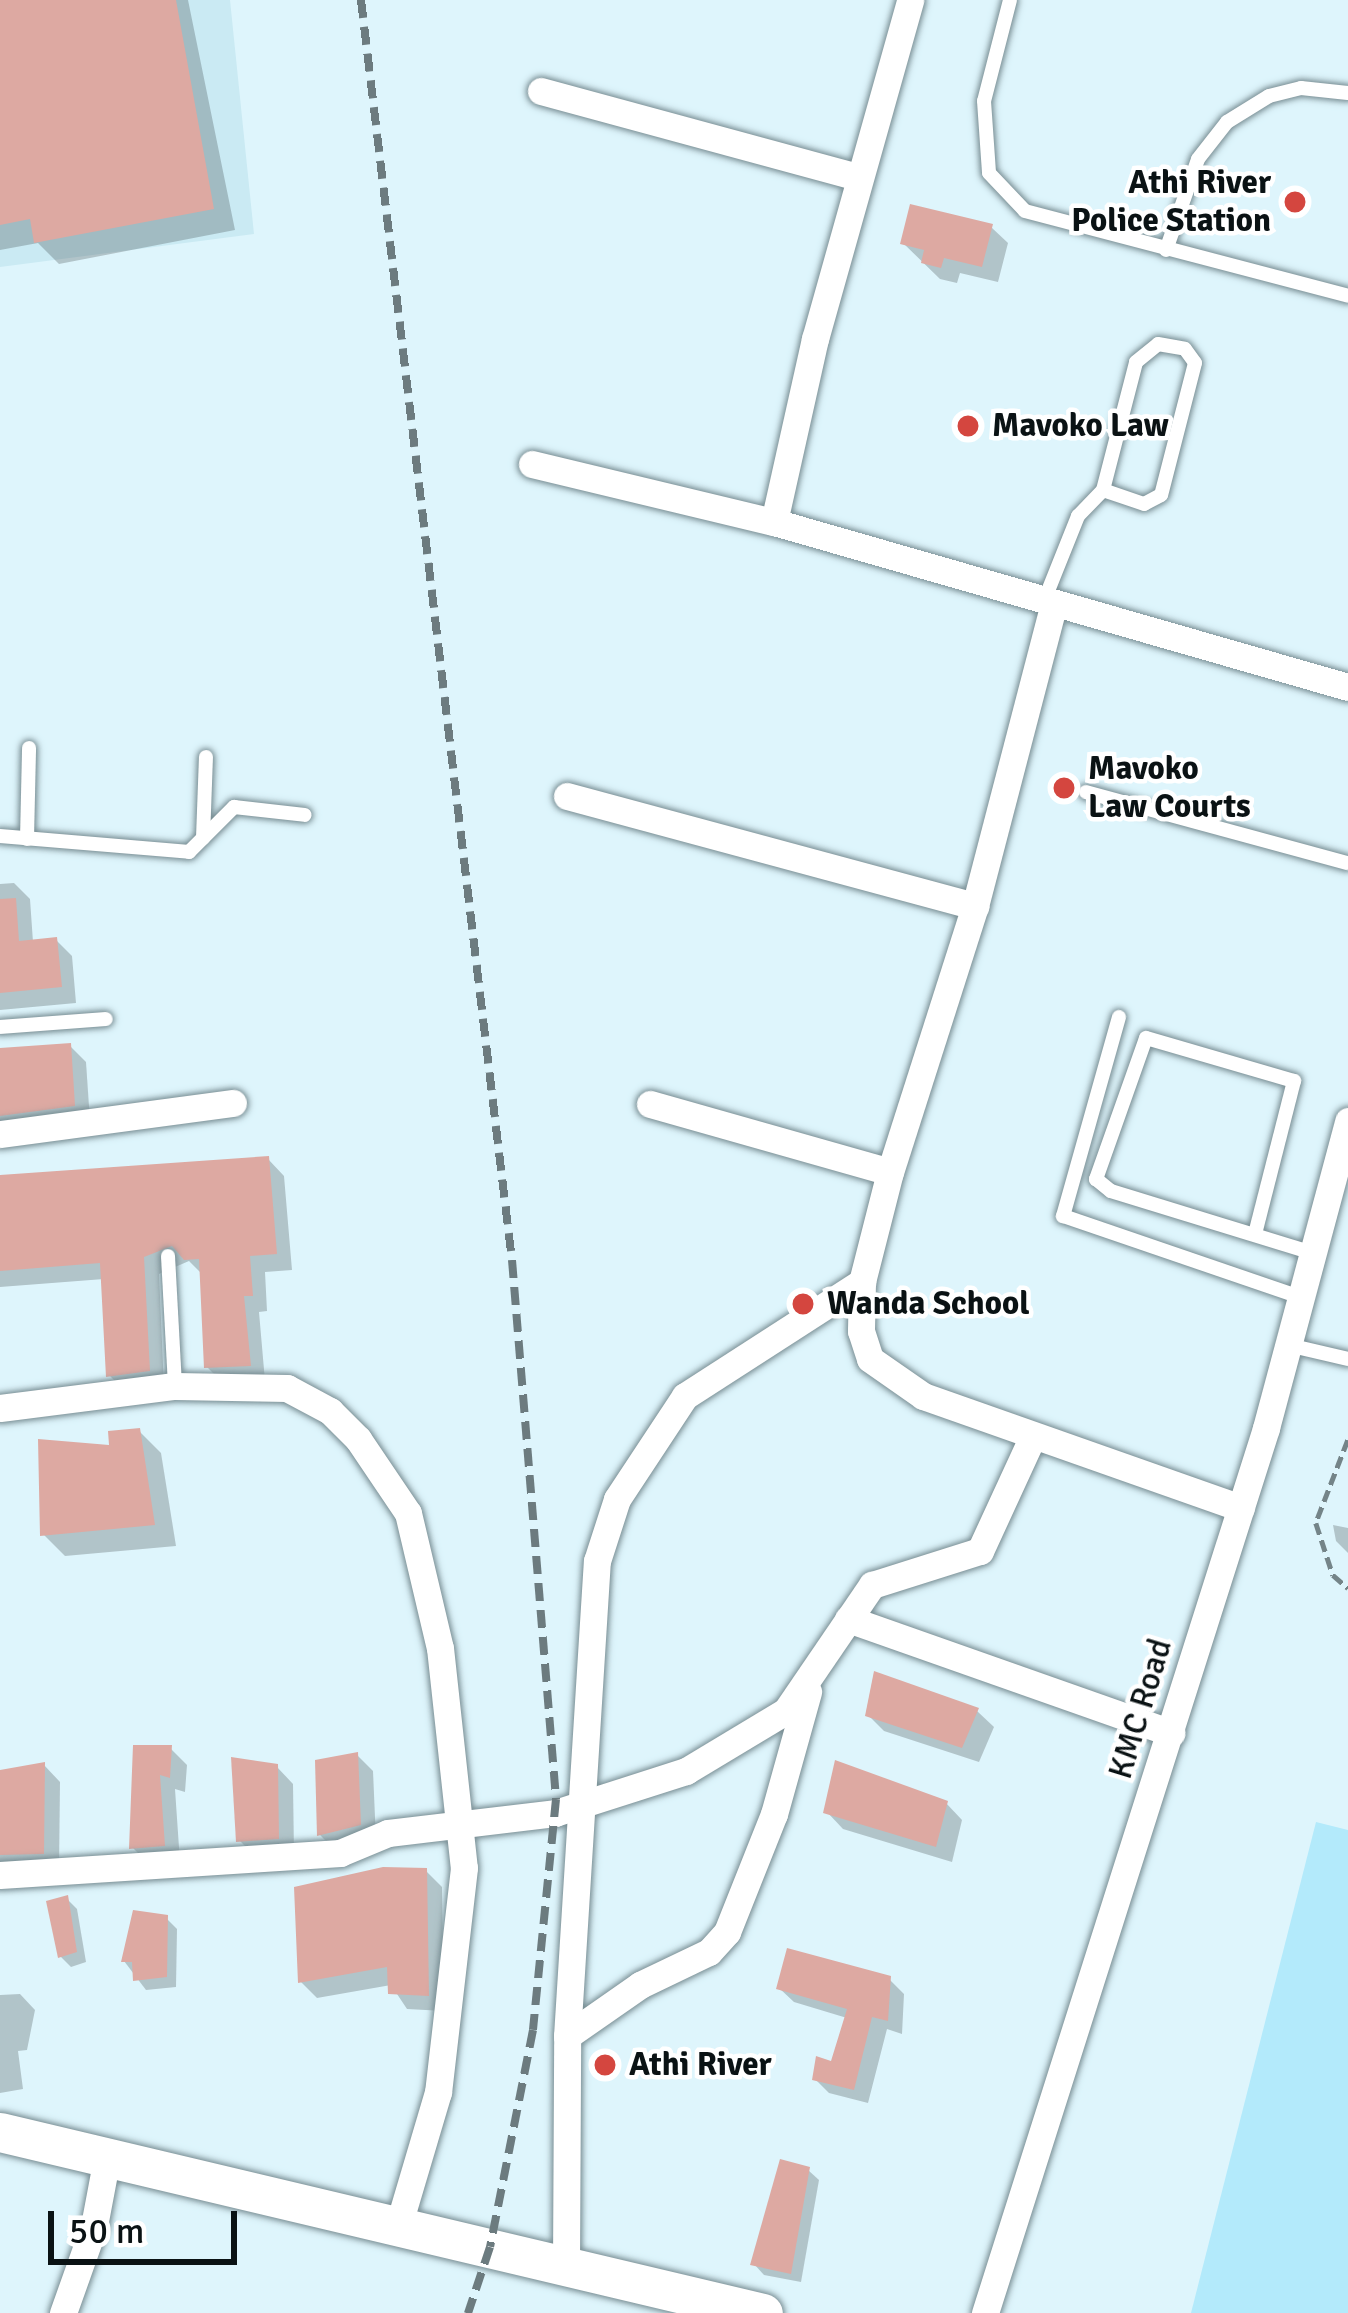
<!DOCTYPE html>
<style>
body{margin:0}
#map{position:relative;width:1348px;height:2313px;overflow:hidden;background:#def5fc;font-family:Signika,sans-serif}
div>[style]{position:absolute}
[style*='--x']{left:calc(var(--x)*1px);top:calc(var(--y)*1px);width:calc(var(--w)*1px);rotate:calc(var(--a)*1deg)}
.built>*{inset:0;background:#caeaf3}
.green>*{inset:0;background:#b3eafb}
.shadow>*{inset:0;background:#0003}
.building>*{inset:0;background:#dda9a2}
.path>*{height:4.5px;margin-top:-2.25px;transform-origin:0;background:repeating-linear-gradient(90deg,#748488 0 12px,transparent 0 18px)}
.roads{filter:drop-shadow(0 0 3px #788d93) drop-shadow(0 0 3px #788d93)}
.service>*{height:14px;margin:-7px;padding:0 7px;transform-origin:7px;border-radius:7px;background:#fff}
.minor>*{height:27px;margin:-13.5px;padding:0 13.5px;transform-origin:13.5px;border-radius:13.5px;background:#fff}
.secondary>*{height:39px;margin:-19.5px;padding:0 19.5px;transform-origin:19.5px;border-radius:19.5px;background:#fff}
.rail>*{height:8px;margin-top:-4px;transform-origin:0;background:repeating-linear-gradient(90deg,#6c7b7f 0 18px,transparent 0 27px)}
.dots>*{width:33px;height:33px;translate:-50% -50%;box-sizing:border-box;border:6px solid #fff;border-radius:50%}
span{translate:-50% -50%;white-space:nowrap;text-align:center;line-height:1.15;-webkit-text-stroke:9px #fff;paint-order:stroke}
.poi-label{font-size:33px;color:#0a1214;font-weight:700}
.right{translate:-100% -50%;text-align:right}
.left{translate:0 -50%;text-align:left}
.street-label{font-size:33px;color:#0a1214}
.scale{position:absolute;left:48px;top:2211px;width:189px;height:54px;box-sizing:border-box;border:6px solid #0a1214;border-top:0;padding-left:15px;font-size:36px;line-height:42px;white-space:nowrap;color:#0a1214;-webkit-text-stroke:9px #fff;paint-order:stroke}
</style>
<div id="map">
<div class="built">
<div style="clip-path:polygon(0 0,230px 0,254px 234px,0 267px)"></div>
</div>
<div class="green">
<div style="clip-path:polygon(1316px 1822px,1348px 1830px,1348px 2313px,1191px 2313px)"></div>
</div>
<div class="shadow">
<div style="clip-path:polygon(0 0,188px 0,235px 230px,59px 264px,38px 243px,0 250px)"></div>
<div style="clip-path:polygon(991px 227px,1008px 243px,998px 282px,960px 273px,957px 283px,940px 279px,903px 243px)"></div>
<div style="clip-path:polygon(14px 883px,30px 899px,33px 942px,56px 940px,72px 956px,76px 1003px,0 1010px,0 884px)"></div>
<div style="clip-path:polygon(70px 1046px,86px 1062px,90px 1121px,0 1133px,0 1051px)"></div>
<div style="clip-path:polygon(268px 1159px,284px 1176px,292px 1270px,265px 1272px,267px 1311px,259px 1312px,265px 1381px,223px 1383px,207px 1367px,202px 1274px,189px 1261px,159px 1274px,164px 1387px,125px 1391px,109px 1375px,104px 1279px,0 1287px,0 1180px)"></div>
<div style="clip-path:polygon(139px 1431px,161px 1453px,176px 1546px,65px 1556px,43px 1534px,113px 1448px)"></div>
<div style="clip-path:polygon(1333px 1525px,1348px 1528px,1348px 1553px,1336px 1541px)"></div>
<div style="clip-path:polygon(977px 1711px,994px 1727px,979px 1762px,884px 1731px,868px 1715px)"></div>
<div style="clip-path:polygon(136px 1748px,170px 1748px,187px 1765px,185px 1792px,175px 1789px,180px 1862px,149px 1864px,132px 1847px)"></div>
<div style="clip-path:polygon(357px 1755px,373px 1771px,376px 1840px,336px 1851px,320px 1835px)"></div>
<div style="clip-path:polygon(44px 1765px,60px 1782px,59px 1869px,0 1884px,0 1771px)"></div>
<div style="clip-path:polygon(277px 1767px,293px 1784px,294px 1854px,256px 1857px,239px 1840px)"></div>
<div style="clip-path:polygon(946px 1803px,962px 1820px,952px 1862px,843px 1829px,827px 1812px)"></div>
<div style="clip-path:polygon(426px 1871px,442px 1887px,444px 2011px,407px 2009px,391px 1985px,317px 1998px,301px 1982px)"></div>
<div style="clip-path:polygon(67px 1899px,77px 1909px,86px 1962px,71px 1967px,61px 1957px)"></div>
<div style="clip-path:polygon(166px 1918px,177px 1929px,176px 1987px,146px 1990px,124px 1961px)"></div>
<div style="clip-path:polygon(889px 1979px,904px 1994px,902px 2034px,887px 2029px,868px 2103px,829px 2093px,815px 2079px,833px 2065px,847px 2018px,794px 2002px,779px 1988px)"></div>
<div style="clip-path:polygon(20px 1994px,35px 2010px,27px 2050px,18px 2051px,23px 2089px,0 2093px,0 1995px)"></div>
<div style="clip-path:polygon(808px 2170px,819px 2180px,801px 2282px,764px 2275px,754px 2264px)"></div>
</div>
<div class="building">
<div style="clip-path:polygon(0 0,176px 0,214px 209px,34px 243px,30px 219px,0 225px)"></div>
<div style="clip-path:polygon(910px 204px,993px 224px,982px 267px,944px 258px,941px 268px,921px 263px,924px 250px,900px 244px)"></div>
<div style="clip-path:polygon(16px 898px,19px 941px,57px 937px,62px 987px,0 993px,0 899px)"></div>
<div style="clip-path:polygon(71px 1043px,75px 1106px,0 1116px,0 1048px)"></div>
<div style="clip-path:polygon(269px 1156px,277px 1254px,250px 1256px,253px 1296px,244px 1296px,251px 1366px,204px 1368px,199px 1259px,184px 1260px,172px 1246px,144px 1257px,150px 1371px,106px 1377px,100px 1263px,0 1271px,0 1175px)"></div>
<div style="clip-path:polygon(140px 1428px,155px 1525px,40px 1536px,38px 1439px,109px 1445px,108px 1431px)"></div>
<div style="clip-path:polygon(874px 1671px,979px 1708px,962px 1748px,865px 1716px)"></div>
<div style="clip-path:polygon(133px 1745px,172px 1745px,170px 1778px,160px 1775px,165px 1846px,129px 1849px)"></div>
<div style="clip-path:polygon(358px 1752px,361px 1825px,317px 1836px,315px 1760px)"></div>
<div style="clip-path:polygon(231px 1757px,278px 1764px,279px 1839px,236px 1842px)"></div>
<div style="clip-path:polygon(835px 1760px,948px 1801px,936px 1847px,823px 1813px)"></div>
<div style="clip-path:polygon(45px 1762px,44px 1854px,0 1855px,0 1770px)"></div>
<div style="clip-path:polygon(383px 1867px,427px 1868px,429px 1996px,388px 1994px,387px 1967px,298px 1983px,294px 1887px)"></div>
<div style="clip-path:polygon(68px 1895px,77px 1952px,58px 1958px,46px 1901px)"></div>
<div style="clip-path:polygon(133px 1910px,168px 1915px,167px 1977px,133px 1981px,132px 1962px,121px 1962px)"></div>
<div style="clip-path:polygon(787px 1948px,891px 1976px,888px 2021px,872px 2017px,854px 2090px,812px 2080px,816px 2056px,831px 2061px,847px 2009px,776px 1989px)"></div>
<div style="clip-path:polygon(780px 2159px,810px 2167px,791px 2274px,750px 2265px)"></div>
</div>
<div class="path">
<div style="--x:1348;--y:1440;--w:89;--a:111.1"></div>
<div style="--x:1316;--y:1523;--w:55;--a:71.9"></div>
<div style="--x:1333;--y:1575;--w:20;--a:41"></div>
</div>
<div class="roads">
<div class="service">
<div style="--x:1010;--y:0;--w:104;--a:104.4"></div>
<div style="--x:984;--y:101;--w:72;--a:86"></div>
<div style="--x:989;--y:173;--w:52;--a:46.5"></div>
<div style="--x:1025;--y:211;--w:334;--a:14.7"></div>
<div style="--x:1166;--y:250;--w:96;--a:-70.6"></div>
<div style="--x:1198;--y:159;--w:47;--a:-51.9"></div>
<div style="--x:1227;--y:122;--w:49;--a:-31.8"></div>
<div style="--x:1269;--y:96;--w:33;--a:-14"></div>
<div style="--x:1301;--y:88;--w:47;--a:6.1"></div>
<div style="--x:1044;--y:601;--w:92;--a:-68.2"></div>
<div style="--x:1078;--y:516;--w:36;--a:-46"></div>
<div style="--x:1103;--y:490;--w:132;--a:-75.5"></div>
<div style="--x:1136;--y:362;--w:28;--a:-39"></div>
<div style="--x:1158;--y:344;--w:27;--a:10"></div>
<div style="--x:1185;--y:349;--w:17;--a:54"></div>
<div style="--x:1195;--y:363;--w:136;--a:104.4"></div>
<div style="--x:1161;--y:495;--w:19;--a:152"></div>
<div style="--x:1144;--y:504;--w:43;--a:-161.1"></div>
<div style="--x:1086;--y:792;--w:271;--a:15.2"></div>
<div style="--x:0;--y:836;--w:190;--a:4.8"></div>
<div style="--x:189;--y:852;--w:64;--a:-45"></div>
<div style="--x:234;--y:807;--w:71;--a:6.4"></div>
<div style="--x:203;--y:838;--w:81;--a:-87.9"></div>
<div style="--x:27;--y:839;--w:91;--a:-88.7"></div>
<div style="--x:1119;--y:1017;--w:207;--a:105.7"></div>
<div style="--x:1063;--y:1216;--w:250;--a:18.9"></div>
<div style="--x:0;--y:1027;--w:106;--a:-4.3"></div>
<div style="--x:1255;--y:1234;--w:158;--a:-75.7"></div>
<div style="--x:1294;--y:1081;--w:154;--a:-163.8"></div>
<div style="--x:1146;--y:1038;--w:150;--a:109.5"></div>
<div style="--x:1096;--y:1179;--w:19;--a:39"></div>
<div style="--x:1111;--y:1191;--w:210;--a:17.1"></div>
<div style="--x:168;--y:1256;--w:130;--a:86.9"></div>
<div style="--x:1288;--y:1345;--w:62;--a:13.1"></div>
</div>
<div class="minor">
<div style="--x:541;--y:91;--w:328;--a:15.2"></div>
<div style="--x:532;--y:464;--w:249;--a:13.5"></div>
<div style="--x:774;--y:522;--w:597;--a:16.04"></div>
<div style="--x:774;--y:522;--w:188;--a:-77.4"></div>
<div style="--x:815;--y:339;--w:352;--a:-74.3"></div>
<div style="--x:1054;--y:603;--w:313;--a:104.6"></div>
<div style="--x:975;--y:906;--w:279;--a:107.7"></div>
<div style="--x:890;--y:1172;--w:114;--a:104.3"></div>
<div style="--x:862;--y:1282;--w:49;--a:91.2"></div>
<div style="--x:861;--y:1331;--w:29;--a:72"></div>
<div style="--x:870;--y:1359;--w:65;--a:34.9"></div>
<div style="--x:923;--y:1396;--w:337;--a:19.4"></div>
<div style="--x:567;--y:796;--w:423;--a:15.1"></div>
<div style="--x:650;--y:1104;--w:249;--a:15.8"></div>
<div style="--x:0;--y:1134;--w:235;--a:-7.6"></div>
<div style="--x:0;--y:1408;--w:176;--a:-7.2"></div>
<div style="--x:175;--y:1386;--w:112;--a:1"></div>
<div style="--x:287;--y:1388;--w:49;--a:28.1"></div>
<div style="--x:330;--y:1411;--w:40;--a:45"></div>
<div style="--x:358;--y:1439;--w:89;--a:56"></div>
<div style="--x:408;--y:1513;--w:139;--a:76.7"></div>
<div style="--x:440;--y:1648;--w:221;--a:83.8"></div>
<div style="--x:464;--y:1868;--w:226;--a:96.6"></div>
<div style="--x:438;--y:2092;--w:138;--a:106.5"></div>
<div style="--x:848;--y:1619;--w:343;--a:19.4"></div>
<div style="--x:0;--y:1875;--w:341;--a:-3.7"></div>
<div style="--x:340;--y:1853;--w:52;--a:-22.6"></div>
<div style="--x:388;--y:1833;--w:168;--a:-6.8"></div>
<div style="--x:555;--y:1813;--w:138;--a:-17.8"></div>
<div style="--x:686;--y:1771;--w:117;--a:-31"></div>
<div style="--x:786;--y:1711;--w:153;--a:-55.7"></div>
<div style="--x:872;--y:1585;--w:113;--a:-17.5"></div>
<div style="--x:980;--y:1551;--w:124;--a:-65.3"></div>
<div style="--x:567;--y:2036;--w:89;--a:-34.9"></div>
<div style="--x:640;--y:1985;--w:76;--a:-25.6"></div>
<div style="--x:709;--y:1952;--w:27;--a:-48"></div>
<div style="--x:727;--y:1932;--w:127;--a:-68.3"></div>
<div style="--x:774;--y:1814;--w:127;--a:-74.4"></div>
<div style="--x:566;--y:2265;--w:229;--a:-89.7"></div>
<div style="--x:567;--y:2036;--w:476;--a:-86.4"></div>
<div style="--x:597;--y:1561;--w:65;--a:-72.1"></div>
<div style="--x:617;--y:1499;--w:123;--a:-56.6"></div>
<div style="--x:685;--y:1396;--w:211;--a:-32.8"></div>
<div style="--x:63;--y:2313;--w:92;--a:-70.4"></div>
<div style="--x:94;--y:2226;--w:70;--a:-79.3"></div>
<div style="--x:985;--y:2313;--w:929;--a:-72.38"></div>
<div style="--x:1266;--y:1428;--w:318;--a:-75"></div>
</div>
<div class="secondary">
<div style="--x:0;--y:2132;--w:784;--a:13.35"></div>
</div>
</div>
<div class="rail">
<div style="--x:361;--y:0;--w:1269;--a:83.17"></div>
<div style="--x:512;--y:1260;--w:541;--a:85.33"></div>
<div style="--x:556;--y:1799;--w:232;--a:95.7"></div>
<div style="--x:533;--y:2030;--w:221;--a:101.2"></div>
<div style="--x:490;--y:2247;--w:70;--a:108.4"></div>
</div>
<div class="dots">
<div style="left:1295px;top:202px;background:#d4463f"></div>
<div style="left:968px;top:426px;background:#d4463f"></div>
<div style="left:1064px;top:788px;background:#d4463f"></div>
<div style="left:803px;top:1304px;background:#d4463f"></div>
<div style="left:605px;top:2065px;background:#d4463f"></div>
</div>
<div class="poi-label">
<span class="right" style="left:1271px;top:202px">Athi River<br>Police Station</span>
<span class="left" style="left:992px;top:426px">Mavoko Law</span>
<span class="left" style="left:1088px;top:788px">Mavoko<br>Law Courts</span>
<span class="left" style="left:827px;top:1304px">Wanda School</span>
<span class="left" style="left:629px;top:2065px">Athi River</span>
</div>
<div class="street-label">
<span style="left:1141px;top:1709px;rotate:-73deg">KMC Road</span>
</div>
<div class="scale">50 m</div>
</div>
